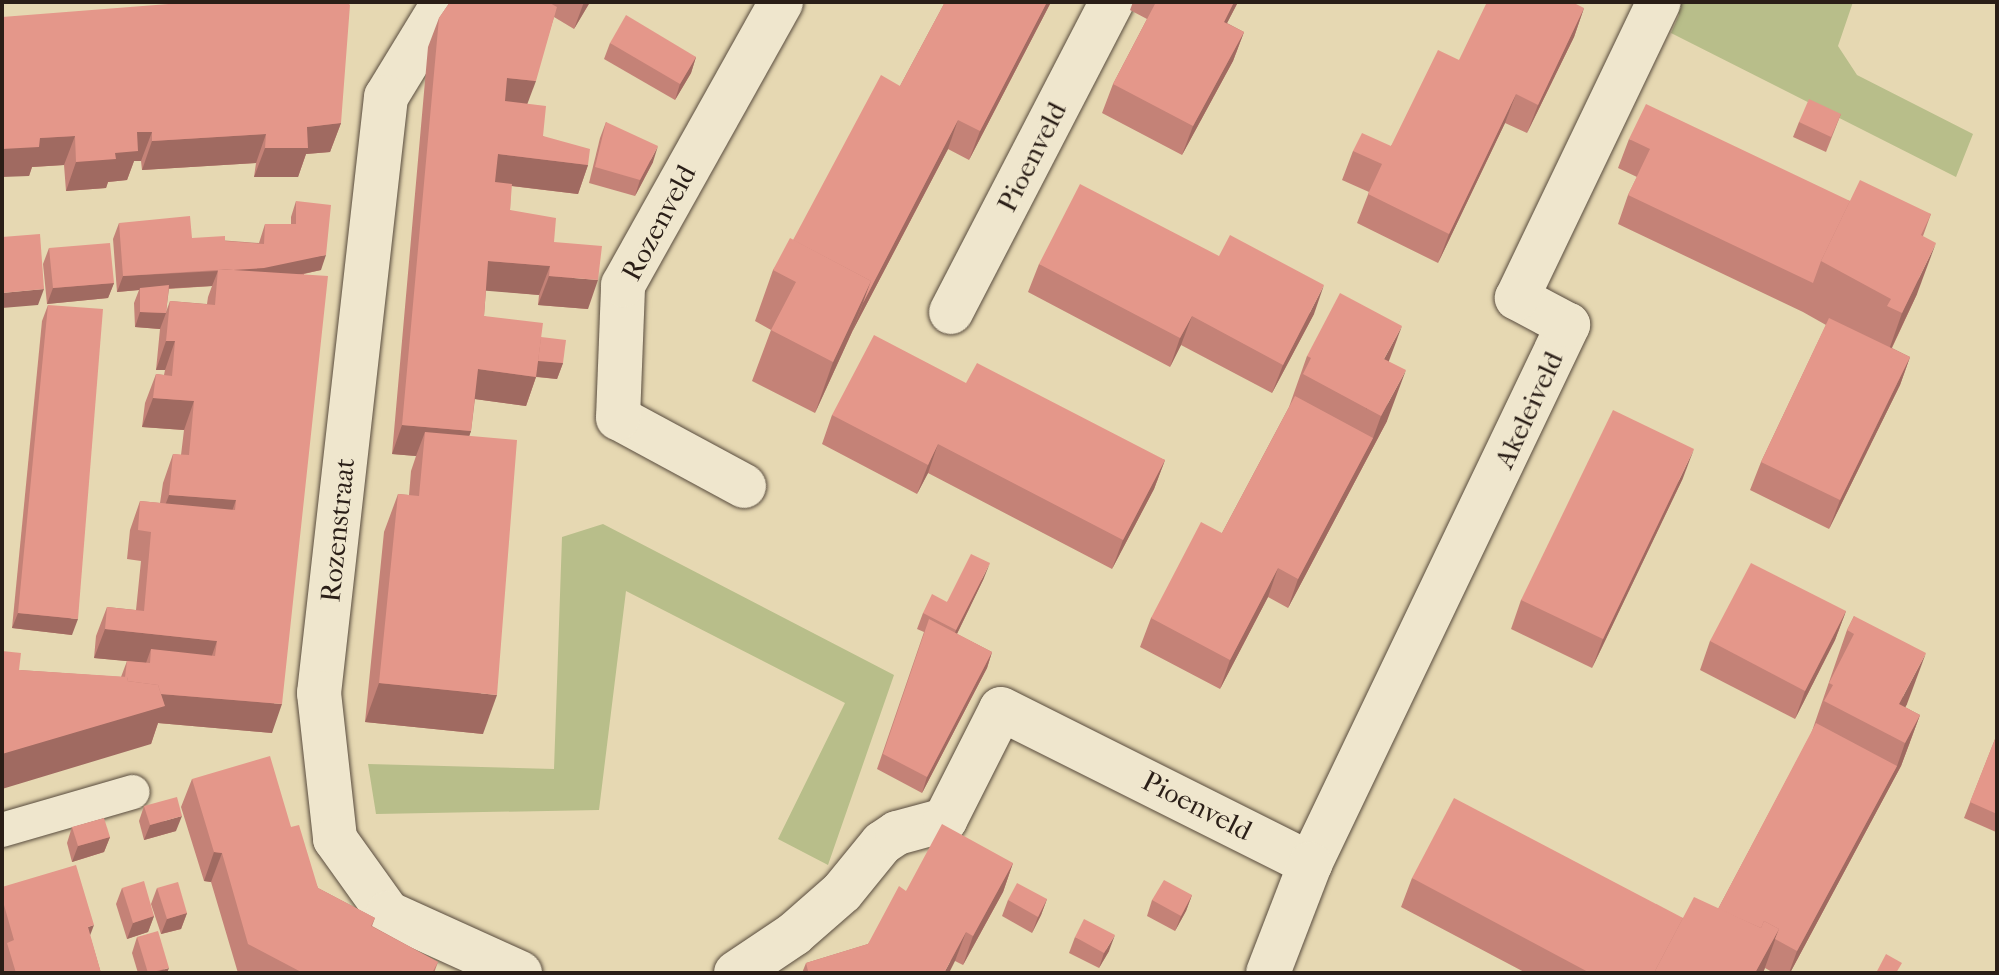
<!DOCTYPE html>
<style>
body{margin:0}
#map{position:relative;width:1999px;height:975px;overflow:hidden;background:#e6d8b2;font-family:"IM FELL French Canon",serif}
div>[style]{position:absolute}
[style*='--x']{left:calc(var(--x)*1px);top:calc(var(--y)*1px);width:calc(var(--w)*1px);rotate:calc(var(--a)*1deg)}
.green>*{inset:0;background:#b8be8a}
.roads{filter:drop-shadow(0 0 2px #594c3e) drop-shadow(0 0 2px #594c3e)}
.service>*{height:34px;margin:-17px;padding:0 17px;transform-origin:17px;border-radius:17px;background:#efe6cd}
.minor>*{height:44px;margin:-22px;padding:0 22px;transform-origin:22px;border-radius:22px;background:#efe6cd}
.wall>*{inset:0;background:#c48277}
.shaded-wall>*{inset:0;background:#a06a61}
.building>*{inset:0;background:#e4978a}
span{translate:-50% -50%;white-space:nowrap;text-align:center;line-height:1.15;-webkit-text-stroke:7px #efe6cd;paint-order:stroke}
.street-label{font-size:28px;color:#2a1e17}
.frame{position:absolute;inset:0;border:4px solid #2a1e17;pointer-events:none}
</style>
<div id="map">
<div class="green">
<div style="clip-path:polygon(1675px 2px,1853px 2px,1838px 46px,1857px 75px,1973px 134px,1956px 177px,1671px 33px,1679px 15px)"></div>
<div style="clip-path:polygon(603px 524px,894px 675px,828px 865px,778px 839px,845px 703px,626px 591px,599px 810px,376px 814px,368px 764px,554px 769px,562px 537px)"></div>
</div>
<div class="roads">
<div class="service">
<div style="--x:2;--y:830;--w:136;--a:-16.2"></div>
</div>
<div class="minor">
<div style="--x:444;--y:2;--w:111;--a:121.4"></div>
<div style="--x:386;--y:97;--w:600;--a:96.41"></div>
<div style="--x:319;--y:693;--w:147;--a:83.7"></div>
<div style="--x:335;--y:839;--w:91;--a:54.4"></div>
<div style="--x:388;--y:913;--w:145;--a:24.4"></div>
<div style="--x:951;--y:312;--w:349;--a:-62.6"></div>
<div style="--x:744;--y:486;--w:143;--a:-151.6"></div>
<div style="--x:618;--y:418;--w:133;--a:-87.8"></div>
<div style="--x:623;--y:285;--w:324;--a:-60.8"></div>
<div style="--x:736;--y:973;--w:70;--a:-33.9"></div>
<div style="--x:794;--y:934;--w:64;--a:-41.2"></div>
<div style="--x:842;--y:892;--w:63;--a:-50.8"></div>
<div style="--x:882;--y:843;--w:18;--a:-34"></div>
<div style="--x:897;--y:833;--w:50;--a:-15.2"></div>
<div style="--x:945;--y:820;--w:124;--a:-63.2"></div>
<div style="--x:1001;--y:709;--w:346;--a:26.6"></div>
<div style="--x:1310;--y:864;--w:598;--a:-64.42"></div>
<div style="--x:1568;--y:325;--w:58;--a:-152.1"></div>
<div style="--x:1517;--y:298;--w:328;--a:-64.4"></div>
<div style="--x:1268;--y:973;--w:117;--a:-68.9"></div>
</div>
</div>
<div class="wall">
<div style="clip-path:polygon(450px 2px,590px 2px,574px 29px,554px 17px,527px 104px,543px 136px,588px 165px,578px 194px,511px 186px,510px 210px,554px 242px,588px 309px,538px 305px,539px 295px,486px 290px,484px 316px,541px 337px,563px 363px,557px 379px,536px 377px,526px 406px,475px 399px,471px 431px,469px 436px,483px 734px,365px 722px,384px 532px,398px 494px,409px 495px,411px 471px,416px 456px,392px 454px,428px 47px,439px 18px)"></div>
<div style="clip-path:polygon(945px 2px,1051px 2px,969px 160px,948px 149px,852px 332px,815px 413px,752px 381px,771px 330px,755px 321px,773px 270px,900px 86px)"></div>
<div style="clip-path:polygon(1133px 2px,1238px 2px,1227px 23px,1244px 32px,1233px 61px,1182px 155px,1102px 113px,1113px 84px,1147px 19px,1130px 10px)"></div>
<div style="clip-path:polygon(1584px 8px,1574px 37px,1527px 133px,1505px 123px,1438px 263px,1357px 223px,1369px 192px,1342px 180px,1353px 151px,1391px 146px,1459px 60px)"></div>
<div style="clip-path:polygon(2px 17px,341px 123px,330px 152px,306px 154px,298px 177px,254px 177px,256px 163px,142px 170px,141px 161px,134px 161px,127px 180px,108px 182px,106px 188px,66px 191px,64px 165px,32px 167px,29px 176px)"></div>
<div style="clip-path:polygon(610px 43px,696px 57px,691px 73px,675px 100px,604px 59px)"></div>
<div style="clip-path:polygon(1841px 114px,1826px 152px,1793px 137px,1799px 122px)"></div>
<div style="clip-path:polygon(606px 122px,653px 162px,635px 196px,589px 183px,600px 138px)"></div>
<div style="clip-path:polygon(1629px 139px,1850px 201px,1931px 214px,1923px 236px,1917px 294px,1892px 348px,1910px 357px,1900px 385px,1829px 529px,1750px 490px,1761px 462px,1826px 325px,1803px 312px,1618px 224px,1628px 195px,1637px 177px,1618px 168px)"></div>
<div style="clip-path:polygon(evenodd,296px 201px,321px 270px,304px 274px,272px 733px,158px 723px,151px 744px,19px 670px,121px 677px,127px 661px,139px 662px,94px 658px,96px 636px,107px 607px,136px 610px,141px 561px,127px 559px,130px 530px,140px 501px,160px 503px,163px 483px,173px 454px,181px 455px,184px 430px,142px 427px,145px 403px,156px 374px,164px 375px,165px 370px,156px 370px,160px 329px,135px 327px,134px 303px,139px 290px,117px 292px,113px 239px,119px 223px,192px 238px,259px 243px,265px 224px,291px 224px,291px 217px,296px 201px,212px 286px,208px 297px,207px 304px,170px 301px,166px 312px,169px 289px,212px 286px)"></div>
<div style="clip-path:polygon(49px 248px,114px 283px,108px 298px,47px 304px,43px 264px)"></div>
<div style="clip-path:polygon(1039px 264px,1314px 314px,1272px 393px,1181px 345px,1170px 367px,1028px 292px)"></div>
<div style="clip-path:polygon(48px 305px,72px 635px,12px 628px,42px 321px)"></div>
<div style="clip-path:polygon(1307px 356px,1389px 361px,1387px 421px,1288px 608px,1268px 597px,1220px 689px,1140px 647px,1151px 618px,1222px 533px,1289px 407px)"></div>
<div style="clip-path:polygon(966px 383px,1165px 460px,1154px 489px,1112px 569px,928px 473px,917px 494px,822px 444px,832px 415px)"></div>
<div style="clip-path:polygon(1683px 478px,1592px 668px,1511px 629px,1521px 600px)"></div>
<div style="clip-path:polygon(984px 578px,957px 634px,992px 652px,987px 668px,922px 793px,877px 769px,924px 632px,917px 629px,923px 613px,947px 602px)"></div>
<div style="clip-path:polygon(1846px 611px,1835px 640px,1795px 719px,1700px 670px,1710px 641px)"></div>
<div style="clip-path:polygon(1854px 616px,1907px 704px,1905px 707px,1920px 715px,1901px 766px,1790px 973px,1774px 973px,1765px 968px,1763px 973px,1526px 973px,1401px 907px,1412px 878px,1683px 918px,1718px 909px,1811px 734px,1847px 630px)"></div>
<div style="clip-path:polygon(1997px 734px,1997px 830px,1996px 832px,1964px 818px)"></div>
<div style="clip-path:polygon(192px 779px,291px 827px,318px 888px,375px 918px,372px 926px,438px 962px,434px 973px,238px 973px,211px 882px,204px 881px,181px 807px)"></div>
<div style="clip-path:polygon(144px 806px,176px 831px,144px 840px,139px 821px)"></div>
<div style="clip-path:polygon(72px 827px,110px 837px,104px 852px,72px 862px,67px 843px)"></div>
<div style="clip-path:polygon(1013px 863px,1003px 892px,963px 965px,955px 961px,802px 973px,806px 963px,868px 944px,906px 891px)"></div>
<div style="clip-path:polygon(2px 887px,90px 936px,101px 973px,2px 973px)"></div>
<div style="clip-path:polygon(122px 888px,154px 916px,148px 932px,127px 939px,116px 904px)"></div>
<div style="clip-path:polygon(157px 888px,187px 913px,181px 929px,161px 934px,151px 904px)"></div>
<div style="clip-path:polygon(1192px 895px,1186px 911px,1175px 931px,1147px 916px,1152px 900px)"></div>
<div style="clip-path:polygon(1047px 899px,1041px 915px,1032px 933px,1002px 916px,1008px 900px)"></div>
<div style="clip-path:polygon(137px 937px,167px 973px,138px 973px,132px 953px)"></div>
<div style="clip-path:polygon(1075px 937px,1109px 951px,1099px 968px,1069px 953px)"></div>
</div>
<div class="shaded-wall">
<div style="clip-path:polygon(584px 2px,590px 2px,574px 29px)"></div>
<div style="clip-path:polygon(1047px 2px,1051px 2px,969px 160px,980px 131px)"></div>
<div style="clip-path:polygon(1234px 2px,1238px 2px,1213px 50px,1224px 22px)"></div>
<div style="clip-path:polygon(1584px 8px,1574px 37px,1527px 133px,1538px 105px)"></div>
<div style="clip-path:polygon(1244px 32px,1233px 61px,1182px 155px,1193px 126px)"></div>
<div style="clip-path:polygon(696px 57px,691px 73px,675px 100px,680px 84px)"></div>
<div style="clip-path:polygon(507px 78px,536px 81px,525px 110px,496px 107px)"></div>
<div style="clip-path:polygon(1516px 94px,1505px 123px,1438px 263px,1449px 234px)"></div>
<div style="clip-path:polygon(958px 120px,948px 149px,852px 332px,863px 303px)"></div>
<div style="clip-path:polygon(341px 123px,330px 152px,306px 154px,298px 177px,254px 177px,265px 148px,307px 127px)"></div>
<div style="clip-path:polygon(137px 132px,152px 132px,141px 161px,134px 161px,127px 180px,108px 182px,106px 188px,66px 191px,76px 162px)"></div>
<div style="clip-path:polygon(266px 134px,256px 163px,142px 170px,152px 141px)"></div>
<div style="clip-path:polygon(75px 136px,64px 165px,32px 167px,29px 176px,2px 177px,2px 149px,40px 138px)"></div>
<div style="clip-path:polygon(658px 146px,653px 162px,635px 196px,640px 180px)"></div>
<div style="clip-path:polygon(498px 154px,588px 165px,578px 194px,488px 183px)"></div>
<div style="clip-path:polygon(1936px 243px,1917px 294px,1884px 364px,1902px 313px)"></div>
<div style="clip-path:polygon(326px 255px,321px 270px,259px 283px,218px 270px)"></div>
<div style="clip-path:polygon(488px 261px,550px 266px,539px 295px,477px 290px)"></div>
<div style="clip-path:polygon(218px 271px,212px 286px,140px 290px,140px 288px,139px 290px,117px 292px,123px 276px)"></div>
<div style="clip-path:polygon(549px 276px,598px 280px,588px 309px,538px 305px)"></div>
<div style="clip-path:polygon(871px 281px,852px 332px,815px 413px,833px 362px)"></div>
<div style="clip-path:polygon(114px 283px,108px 298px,47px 304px,53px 288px)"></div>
<div style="clip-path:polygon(1324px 285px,1314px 314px,1272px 393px,1283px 365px)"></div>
<div style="clip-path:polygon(44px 289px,38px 305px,2px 308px,2px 293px)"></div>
<div style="clip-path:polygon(140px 312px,166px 313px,160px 329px,135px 327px)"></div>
<div style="clip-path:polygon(1192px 316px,1181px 345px,1170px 367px,1180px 338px)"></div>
<div style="clip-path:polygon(1402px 326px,1383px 377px,1366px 410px,1384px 359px)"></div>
<div style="clip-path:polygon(166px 341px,175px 341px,165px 370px,156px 370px)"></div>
<div style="clip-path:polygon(1910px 357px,1900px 385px,1829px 529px,1840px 500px)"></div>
<div style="clip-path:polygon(536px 360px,563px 363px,557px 379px,530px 376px)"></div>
<div style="clip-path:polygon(478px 369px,536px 377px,526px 406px,467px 398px)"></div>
<div style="clip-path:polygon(1406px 370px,1387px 421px,1288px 608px,1298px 579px,1373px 438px,1381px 416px)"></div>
<div style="clip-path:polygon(153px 398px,194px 401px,184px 430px,142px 427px)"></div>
<div style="clip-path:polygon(402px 425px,471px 431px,461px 460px,425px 432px,416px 456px,392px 454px)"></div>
<div style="clip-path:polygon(938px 444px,928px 473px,917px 494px,928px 465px)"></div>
<div style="clip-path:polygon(1694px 449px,1683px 478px,1592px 668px,1603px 639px)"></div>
<div style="clip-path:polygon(1165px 460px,1154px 489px,1112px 569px,1123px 540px)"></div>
<div style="clip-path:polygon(169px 495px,236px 500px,226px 528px,158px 524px)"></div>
<div style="clip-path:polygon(990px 563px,984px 578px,951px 646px,956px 630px)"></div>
<div style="clip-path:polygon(1278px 568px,1268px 597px,1220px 689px,1230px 660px)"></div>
<div style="clip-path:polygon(1846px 611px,1835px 640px,1795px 719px,1805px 691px)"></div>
<div style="clip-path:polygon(18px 613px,78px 619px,72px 635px,12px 628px)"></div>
<div style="clip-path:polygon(105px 629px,217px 641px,207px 670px,151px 649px,146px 663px,94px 658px)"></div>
<div style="clip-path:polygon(992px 652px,987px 668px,922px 793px,927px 777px)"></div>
<div style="clip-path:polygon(1926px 653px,1907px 704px,1890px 736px,1899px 704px)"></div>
<div style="clip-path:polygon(379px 683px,497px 695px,483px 734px,365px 722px)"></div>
<div style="clip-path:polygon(124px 691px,282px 704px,272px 733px,158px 723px,151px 744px,2px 789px,2px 754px)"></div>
<div style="clip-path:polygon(1920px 715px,1901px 766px,1790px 973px,1789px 973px,1797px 951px,1897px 766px,1905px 743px)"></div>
<div style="clip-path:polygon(182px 816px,176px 831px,144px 840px,150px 825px)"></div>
<div style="clip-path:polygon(110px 837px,104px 852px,72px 862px,78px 846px)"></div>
<div style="clip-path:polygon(214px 852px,222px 853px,211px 882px,204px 881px)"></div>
<div style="clip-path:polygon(1013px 863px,1003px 892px,963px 965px,973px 936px)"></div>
<div style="clip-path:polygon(1192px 895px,1186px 911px,1175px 931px,1181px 916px)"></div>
<div style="clip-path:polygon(1047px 899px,1041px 915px,1032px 933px,1038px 917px)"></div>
<div style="clip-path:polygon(187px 913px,181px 929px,161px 934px,167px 919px)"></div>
<div style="clip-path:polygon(154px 916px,148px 932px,127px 939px,133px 923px)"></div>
<div style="clip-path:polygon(94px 925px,83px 954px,88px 927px)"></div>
<div style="clip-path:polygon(1779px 929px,1763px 973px,1755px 973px)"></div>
<div style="clip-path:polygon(966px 932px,955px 961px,949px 973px,944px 973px)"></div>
<div style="clip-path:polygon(1115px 935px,1109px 951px,1099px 968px,1104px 953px)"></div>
<div style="clip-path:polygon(169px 968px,167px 973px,152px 973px)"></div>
</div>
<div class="building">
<div style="clip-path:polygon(194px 2px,347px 2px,350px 5px,341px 123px,307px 127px,308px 148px,265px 148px,266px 134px,152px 141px,152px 132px,137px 132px,138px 151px,115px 153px,116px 159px,76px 162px,75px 136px,40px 138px,39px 147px,2px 149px,2px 17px)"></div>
<div style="clip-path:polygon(450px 2px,548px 2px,557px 7px,536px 81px,507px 78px,505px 101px,546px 106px,543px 136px,590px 149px,588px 165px,498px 154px,495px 182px,512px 184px,510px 210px,556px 218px,554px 242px,602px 246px,598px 280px,549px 276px,550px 266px,488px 261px,484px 316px,543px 323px,536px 377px,478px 369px,471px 431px,402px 425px,439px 18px)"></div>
<div style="clip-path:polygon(945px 2px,1047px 2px,980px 131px,958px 120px,863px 303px,871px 281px,793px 240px,881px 75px,900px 86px)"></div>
<div style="clip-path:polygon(1156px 2px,1234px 2px,1224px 22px,1244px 32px,1193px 126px,1113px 84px)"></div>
<div style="clip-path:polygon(1487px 2px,1572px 2px,1584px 8px,1538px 105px,1516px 94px,1449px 234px,1368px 194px,1382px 164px,1353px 151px,1362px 133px,1391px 146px,1438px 50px,1459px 60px)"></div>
<div style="clip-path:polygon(626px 15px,696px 57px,680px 84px,610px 43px)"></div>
<div style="clip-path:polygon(1809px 99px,1841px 114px,1831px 137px,1799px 122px)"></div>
<div style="clip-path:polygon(1646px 104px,1850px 201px,1821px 261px,1813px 283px,1628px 195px,1650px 149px,1629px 139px)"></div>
<div style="clip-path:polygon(606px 122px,658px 146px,640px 180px,595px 167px)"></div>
<div style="clip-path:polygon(1860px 180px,1931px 214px,1921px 235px,1936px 243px,1902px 313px,1887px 306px,1891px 299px,1821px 261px)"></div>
<div style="clip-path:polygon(1080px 184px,1219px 256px,1230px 235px,1324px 285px,1283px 365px,1192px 316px,1180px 338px,1039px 264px)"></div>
<div style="clip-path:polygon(296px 201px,331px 205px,326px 255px,264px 268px,233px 270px,218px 269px,218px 270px,123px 276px,119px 223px,190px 216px,192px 238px,225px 236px,225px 241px,264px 244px,265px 224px,296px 224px)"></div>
<div style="clip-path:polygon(40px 234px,44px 289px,2px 293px,2px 237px)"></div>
<div style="clip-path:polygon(790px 238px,871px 281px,833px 362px,771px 330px,796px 282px,773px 270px)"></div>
<div style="clip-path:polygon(110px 243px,114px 283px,53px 288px,49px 248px)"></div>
<div style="clip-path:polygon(218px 269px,328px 276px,282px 704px,161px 694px,158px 685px,127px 681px,128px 677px,125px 677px,127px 661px,150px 663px,151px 649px,215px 656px,217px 641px,105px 629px,107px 607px,144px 611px,151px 532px,138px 530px,140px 501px,235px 510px,236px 500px,169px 495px,173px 454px,189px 455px,194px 401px,153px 398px,156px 374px,172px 376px,175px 341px,166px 341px,170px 301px,215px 305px)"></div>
<div style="clip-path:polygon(169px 285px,166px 313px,140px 312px,140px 288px)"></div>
<div style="clip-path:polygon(1340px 293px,1402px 326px,1384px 359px,1406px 370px,1381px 416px,1303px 374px,1311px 358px,1307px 356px)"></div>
<div style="clip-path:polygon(48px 305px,103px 309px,78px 619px,18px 613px)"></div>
<div style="clip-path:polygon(1829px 318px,1910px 357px,1840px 500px,1761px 462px)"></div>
<div style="clip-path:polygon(874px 335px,966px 383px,977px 363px,1165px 460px,1123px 540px,938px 444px,928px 465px,832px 415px)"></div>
<div style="clip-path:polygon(541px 337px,566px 340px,563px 363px,538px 361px)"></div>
<div style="clip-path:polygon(1295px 396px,1373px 438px,1298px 579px,1278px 568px,1230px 660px,1151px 618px,1201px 522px,1222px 533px)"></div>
<div style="clip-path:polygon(1613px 410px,1694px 449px,1603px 639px,1521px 600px)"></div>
<div style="clip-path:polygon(425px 432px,517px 440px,497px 695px,379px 683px,398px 494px,419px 496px)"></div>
<div style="clip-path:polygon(971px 554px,990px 563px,956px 630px,923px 613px,932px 594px,947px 602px)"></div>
<div style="clip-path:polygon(1751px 563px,1846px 611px,1805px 691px,1710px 641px)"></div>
<div style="clip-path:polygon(1854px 616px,1926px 653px,1899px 704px,1920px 715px,1905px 743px,1824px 701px,1833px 685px,1829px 683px,1854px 634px,1847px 630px)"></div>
<div style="clip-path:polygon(929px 619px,992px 652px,927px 777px,883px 754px)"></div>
<div style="clip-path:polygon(2px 651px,21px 653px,19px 670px,128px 677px,127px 681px,158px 685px,165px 706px,2px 754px)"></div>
<div style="clip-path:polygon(1816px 723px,1897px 766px,1797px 951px,1775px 939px,1779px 929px,1764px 921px,1761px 928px,1718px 909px)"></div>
<div style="clip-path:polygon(1997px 734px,1997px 814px,1970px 802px)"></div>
<div style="clip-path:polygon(270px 756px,291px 827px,299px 825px,318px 888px,375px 918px,371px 926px,438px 962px,432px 973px,303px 973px,248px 944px,222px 853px,214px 852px,192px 779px)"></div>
<div style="clip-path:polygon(177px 797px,182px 816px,150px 825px,144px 806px)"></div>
<div style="clip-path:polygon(1454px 798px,1683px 918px,1654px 973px,1590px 973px,1412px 878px)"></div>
<div style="clip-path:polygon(104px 818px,110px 837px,78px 846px,72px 827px)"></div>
<div style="clip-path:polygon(942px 824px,1013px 863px,973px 936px,966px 932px,944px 973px,801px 973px,808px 971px,806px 963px,868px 944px,899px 886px,906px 891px)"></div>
<div style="clip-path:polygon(76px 865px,94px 925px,88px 927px,101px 973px,16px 973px,7px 943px,14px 940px,2px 898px,2px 887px)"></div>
<div style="clip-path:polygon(1164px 880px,1192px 895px,1181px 916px,1152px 900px)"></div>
<div style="clip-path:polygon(144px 881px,154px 916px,133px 923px,122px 888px)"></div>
<div style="clip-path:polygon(178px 882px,187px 913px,167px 919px,157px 888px)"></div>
<div style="clip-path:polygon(1017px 883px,1047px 899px,1038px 917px,1008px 900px)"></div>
<div style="clip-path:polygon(1694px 897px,1761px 928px,1764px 921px,1779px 929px,1755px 973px,1696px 973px,1693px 972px,1692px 973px,1654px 973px)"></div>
<div style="clip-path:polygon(1084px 919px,1115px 935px,1104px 953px,1075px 937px)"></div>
<div style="clip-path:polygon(158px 931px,169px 968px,148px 973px,137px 937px)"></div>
<div style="clip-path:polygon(1886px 954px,1902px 963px,1896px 973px,1876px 973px)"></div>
</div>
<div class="street-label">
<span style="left:1032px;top:157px;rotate:-63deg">Pioenveld</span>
<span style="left:659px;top:223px;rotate:-62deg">Rozenveld</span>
<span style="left:1529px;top:410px;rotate:-65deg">Akeleiveld</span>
<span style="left:338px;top:530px;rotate:-84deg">Rozenstraat</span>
<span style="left:1197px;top:806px;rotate:27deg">Pioenveld</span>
</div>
<div class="frame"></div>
</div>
